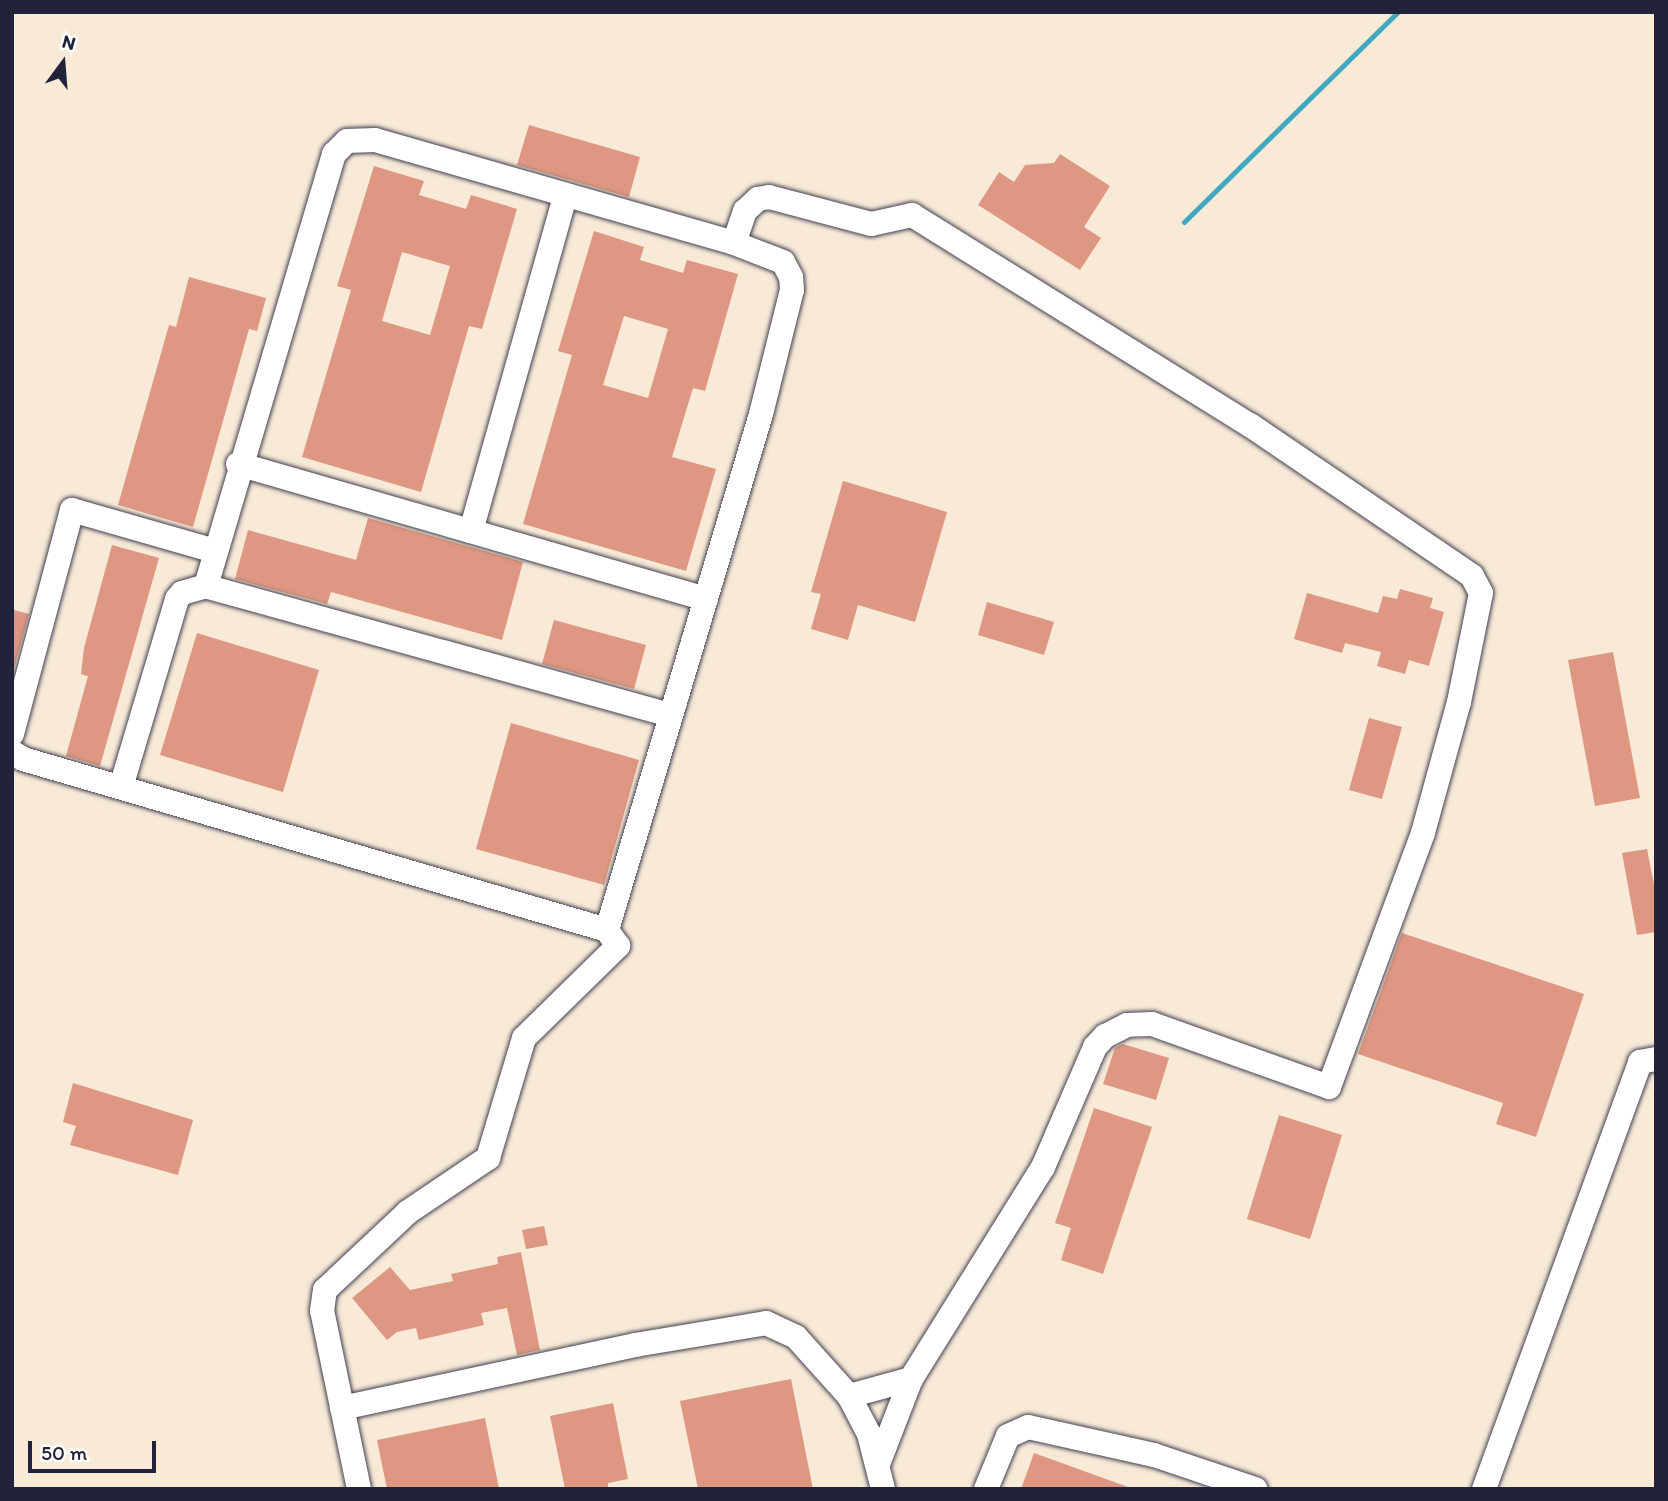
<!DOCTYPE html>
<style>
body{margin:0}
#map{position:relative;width:1668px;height:1501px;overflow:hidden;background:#f8ead7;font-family:Itim,sans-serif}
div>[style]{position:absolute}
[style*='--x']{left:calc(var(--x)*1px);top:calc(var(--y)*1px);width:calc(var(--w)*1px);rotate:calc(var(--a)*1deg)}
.stream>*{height:5px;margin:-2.5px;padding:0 2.5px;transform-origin:2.5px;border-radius:2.5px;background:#40a9c0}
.building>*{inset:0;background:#dd9782}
.roads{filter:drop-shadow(0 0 2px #424052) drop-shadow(0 0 2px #424052)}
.minor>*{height:24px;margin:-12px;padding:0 12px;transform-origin:12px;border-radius:12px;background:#fff}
span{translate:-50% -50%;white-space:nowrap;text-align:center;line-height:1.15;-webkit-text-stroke:6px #fff;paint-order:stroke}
.frame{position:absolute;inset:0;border:14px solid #22223b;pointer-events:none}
.north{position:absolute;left:28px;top:28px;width:70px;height:70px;-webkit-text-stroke:5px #fff;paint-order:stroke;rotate:16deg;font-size:19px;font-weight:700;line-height:28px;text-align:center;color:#22223b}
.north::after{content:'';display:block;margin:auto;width:24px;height:32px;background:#22223b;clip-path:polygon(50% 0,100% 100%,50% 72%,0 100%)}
.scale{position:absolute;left:28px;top:1441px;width:128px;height:32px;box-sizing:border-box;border:4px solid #22223b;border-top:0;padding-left:9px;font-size:21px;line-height:24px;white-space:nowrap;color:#22223b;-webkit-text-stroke:5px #fff;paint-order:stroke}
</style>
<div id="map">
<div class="stream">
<div style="--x:1184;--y:222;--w:300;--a:-44.5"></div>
</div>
<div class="building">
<div style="clip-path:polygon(529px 125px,640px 157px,629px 197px,517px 165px)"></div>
<div style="clip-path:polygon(1060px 154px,1110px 186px,1084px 227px,1101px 238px,1080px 270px,978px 205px,999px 172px,1014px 182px,1025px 165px,1054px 163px)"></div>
<div style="clip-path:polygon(evenodd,374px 166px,424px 181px,419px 195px,466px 209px,471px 195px,517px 209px,482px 329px,469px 326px,421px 492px,302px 457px,351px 290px,337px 286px,374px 166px,402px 252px,450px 266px,430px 335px,382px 321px,402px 252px)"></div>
<div style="clip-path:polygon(evenodd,594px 231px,644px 247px,640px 260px,683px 273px,687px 260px,738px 274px,705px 391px,693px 388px,672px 457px,716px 469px,686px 571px,523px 524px,572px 355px,558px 351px,594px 231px,624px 316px,668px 329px,648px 398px,603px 385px,624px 316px)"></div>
<div style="clip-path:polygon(189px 277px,266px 298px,257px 331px,249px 329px,193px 527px,118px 505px,169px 325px,176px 327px)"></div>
<div style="clip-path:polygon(843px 481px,947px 512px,915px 622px,858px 605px,848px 640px,811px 629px,821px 594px,811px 592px)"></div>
<div style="clip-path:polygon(368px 518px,523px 562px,502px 640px,331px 592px,327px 604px,235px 579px,248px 530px,356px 560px)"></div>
<div style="clip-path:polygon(112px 545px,159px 558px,100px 766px,66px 756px,88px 676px,81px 674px,84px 648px)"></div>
<div style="clip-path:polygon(1400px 589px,1433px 598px,1430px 608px,1444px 612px,1429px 666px,1409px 660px,1405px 674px,1377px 666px,1381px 652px,1345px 643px,1342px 653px,1294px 639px,1307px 593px,1378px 613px,1383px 596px,1397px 599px)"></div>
<div style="clip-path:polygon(987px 602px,1054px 622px,1044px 655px,978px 635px)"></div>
<div style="clip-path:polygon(14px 610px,29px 614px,12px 676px,12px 618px)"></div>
<div style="clip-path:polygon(554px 620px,646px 645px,634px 689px,542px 664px)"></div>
<div style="clip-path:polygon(197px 633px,319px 670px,283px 792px,160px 755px)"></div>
<div style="clip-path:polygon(1613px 652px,1640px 798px,1595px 806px,1568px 660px)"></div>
<div style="clip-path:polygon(1369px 718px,1402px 727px,1382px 799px,1349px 790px)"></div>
<div style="clip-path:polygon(511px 723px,639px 760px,604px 885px,476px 849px)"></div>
<div style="clip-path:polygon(1647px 849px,1656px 895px,1656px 932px,1637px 935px,1622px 853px)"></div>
<div style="clip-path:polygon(1402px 933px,1584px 994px,1536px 1137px,1496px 1124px,1503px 1103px,1358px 1054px)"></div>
<div style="clip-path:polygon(1123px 1044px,1169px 1058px,1156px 1100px,1103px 1084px,1115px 1048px)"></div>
<div style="clip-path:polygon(73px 1083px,193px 1120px,178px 1175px,70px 1145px,76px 1126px,63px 1122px)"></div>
<div style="clip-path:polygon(1094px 1108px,1152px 1127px,1103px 1274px,1061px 1260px,1071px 1228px,1055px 1223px)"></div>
<div style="clip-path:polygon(1279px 1115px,1342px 1135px,1310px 1239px,1247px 1219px)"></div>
<div style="clip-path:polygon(544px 1226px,548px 1245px,526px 1249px,522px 1230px)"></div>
<div style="clip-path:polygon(521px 1252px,540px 1350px,517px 1355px,507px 1308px,481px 1313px,484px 1325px,419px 1340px,416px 1328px,397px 1332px,387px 1340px,352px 1298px,390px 1267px,410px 1290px,453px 1281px,451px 1274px,498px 1264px,497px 1257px)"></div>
<div style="clip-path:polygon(791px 1379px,813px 1489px,698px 1489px,680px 1401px)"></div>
<div style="clip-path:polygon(613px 1403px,628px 1479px,608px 1483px,608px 1489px,565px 1489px,550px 1416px)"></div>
<div style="clip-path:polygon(485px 1418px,499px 1489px,387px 1489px,377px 1440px)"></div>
<div style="clip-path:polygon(1034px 1453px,1128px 1487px,1128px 1489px,1021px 1489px)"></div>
</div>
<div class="roads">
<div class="minor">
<div style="--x:238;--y:464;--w:487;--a:16.1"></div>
<div style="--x:471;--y:531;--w:348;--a:-74.3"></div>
<div style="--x:670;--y:715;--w:482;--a:-164.5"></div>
<div style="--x:206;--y:586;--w:451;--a:-73.5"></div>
<div style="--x:334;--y:154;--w:18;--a:-45"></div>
<div style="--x:347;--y:141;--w:28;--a:-2"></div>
<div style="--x:375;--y:140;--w:373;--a:16"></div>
<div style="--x:734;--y:243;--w:34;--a:-71"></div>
<div style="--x:745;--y:211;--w:18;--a:-43"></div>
<div style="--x:758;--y:199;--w:11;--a:-10"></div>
<div style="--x:769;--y:197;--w:106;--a:14.8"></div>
<div style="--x:871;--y:224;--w:42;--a:-12.4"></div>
<div style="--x:912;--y:215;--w:398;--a:31.9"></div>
<div style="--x:1250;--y:425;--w:268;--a:34.2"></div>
<div style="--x:1472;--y:576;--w:19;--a:62"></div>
<div style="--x:1481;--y:593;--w:111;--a:101.4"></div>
<div style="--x:1459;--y:702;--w:136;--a:105.4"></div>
<div style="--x:1423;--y:833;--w:271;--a:110.3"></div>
<div style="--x:1329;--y:1087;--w:188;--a:-160.4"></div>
<div style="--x:1152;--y:1024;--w:25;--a:178"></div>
<div style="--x:1127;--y:1025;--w:25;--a:153"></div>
<div style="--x:1105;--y:1036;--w:15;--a:132"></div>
<div style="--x:1095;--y:1047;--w:131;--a:113.4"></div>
<div style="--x:1043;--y:1167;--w:250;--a:121.9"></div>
<div style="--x:911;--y:1379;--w:91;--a:111.2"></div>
<div style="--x:12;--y:734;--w:232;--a:-75"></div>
<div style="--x:72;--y:510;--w:149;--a:16"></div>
<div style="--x:12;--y:752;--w:13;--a:32"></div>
<div style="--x:23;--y:759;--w:609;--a:16.32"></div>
<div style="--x:121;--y:787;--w:196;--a:-73.4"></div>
<div style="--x:177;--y:599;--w:8;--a:-50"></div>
<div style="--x:182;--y:593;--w:25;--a:-16"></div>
<div style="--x:849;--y:1396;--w:64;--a:-15.3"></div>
<div style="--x:342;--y:1408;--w:300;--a:-12.1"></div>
<div style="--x:635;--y:1345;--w:133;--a:-9.5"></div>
<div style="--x:766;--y:1323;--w:33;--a:25"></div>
<div style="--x:796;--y:1337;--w:79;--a:48.1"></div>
<div style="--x:849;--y:1396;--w:43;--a:62.2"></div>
<div style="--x:869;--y:1434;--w:57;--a:75.7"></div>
<div style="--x:359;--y:1489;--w:182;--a:-101.7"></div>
<div style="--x:322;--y:1311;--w:21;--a:-82"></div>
<div style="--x:325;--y:1290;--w:114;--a:-43.2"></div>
<div style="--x:408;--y:1212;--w:97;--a:-34"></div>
<div style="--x:488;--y:1158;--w:125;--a:-73.3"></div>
<div style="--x:524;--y:1038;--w:132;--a:-44.4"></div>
<div style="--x:618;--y:946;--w:19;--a:-125"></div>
<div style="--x:607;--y:930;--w:538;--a:-73.38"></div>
<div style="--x:761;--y:414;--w:128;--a:-76"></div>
<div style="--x:792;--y:290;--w:13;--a:-94"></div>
<div style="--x:791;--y:277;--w:17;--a:-118"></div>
<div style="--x:783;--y:262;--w:53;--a:-158.8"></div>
<div style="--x:986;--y:1489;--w:57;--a:-67.5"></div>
<div style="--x:1008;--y:1436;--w:22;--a:-24"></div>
<div style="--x:1028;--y:1427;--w:129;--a:12.5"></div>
<div style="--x:1154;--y:1455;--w:107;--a:18.6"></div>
<div style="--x:1484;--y:1489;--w:455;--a:-69.9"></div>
<div style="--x:1640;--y:1062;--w:16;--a:-11"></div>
</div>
</div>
<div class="frame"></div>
<div class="north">N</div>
<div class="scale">50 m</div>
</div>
